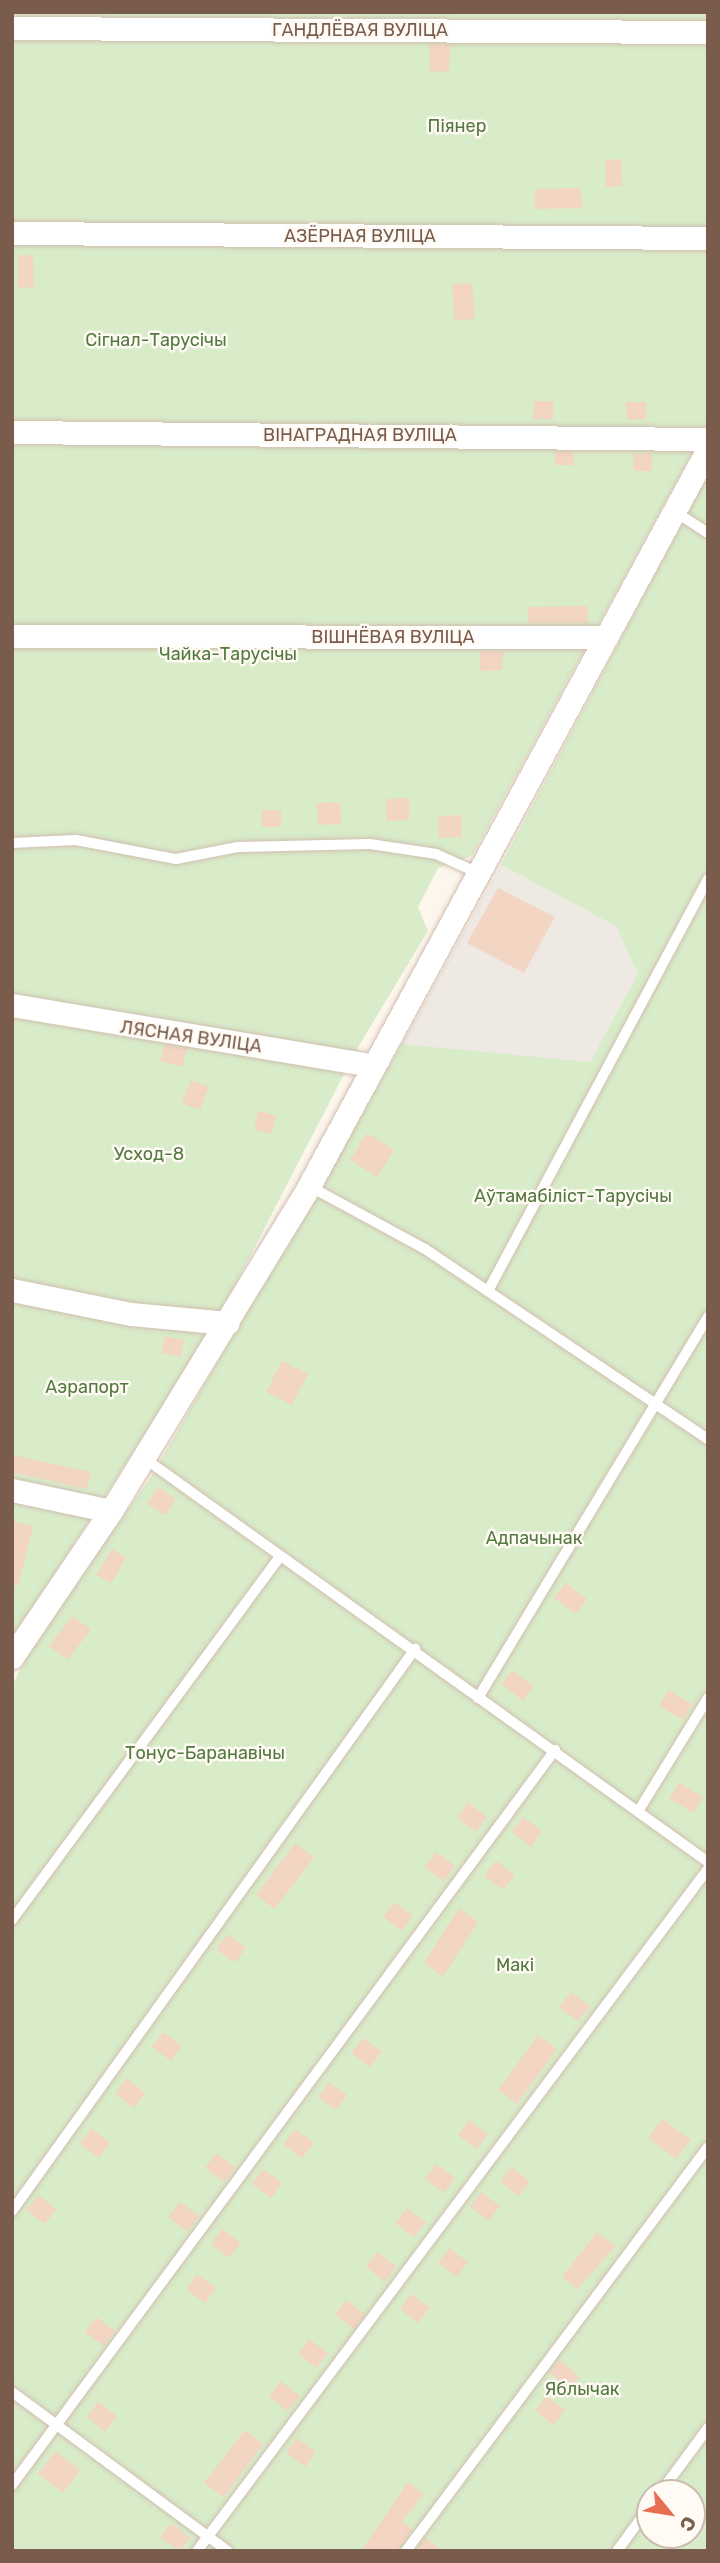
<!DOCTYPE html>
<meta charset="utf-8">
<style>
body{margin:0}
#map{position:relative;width:720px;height:2563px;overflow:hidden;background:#fdf6ec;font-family:Rubik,sans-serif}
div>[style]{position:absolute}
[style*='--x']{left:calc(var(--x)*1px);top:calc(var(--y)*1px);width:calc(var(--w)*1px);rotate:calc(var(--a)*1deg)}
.industrial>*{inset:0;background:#efe9e4}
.green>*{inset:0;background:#d8ecc9}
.building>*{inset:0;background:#f3d5c3}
.roads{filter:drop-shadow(0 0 2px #d1beb0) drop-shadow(0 0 2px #d1beb0)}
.lane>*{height:10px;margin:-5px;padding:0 5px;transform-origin:5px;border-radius:5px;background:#fff}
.street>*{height:23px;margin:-11.5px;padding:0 11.5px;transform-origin:11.5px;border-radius:11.5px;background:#fff}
span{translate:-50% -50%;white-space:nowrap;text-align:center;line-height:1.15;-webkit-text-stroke:5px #fffaf3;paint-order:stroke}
.street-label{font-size:18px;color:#7a5c4d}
.park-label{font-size:18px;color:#537a41}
.frame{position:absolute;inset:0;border:14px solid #7a5c4d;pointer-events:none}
.north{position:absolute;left:636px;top:2479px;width:70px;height:70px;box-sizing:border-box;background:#fffaf3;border:2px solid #cabbb1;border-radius:50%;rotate:120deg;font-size:19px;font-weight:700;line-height:28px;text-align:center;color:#7a5c4d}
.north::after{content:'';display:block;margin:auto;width:24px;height:32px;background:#e76f51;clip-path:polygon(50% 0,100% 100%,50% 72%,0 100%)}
</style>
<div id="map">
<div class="industrial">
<div style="clip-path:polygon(501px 865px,616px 926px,638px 974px,590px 1063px,402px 1044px)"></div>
</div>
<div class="green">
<div style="clip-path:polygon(12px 12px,708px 12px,708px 424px,472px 856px,438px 868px,418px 907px,428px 931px,358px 1047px,212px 1330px,12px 1640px)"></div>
<div style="clip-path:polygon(evenodd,708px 474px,708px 2551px,12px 2551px,12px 1686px,36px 1639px,151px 1477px,402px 1044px,590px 1062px,638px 974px,616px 926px,501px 865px,708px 474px,650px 2493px,692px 2493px,692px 2535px,650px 2535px,650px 2493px)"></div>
</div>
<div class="building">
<div style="clip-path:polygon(430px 44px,450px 45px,449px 72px,429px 71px)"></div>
<div style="clip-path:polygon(621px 159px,622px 186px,606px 187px,605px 160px)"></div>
<div style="clip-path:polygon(581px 188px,582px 208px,535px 209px,535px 189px)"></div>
<div style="clip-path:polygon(18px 255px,33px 255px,34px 287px,18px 288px)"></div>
<div style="clip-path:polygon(472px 283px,475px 319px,454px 320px,452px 284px)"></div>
<div style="clip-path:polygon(534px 401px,553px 401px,553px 419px,533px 419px)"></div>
<div style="clip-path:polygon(626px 402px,646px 402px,646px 419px,627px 420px)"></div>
<div style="clip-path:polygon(555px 451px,574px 452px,574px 465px,555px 465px)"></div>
<div style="clip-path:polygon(652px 453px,652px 471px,633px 471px,633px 454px)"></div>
<div style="clip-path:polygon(588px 606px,588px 623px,528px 623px,528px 607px)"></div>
<div style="clip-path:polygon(480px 651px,503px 651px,503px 670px,480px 671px)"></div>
<div style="clip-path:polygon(409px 798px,409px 820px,386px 821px,386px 799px)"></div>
<div style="clip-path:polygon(340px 802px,341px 824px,318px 825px,317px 803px)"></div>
<div style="clip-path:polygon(261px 810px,281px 810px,281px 827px,262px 827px)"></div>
<div style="clip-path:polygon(461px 815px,462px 837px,439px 838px,438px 816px)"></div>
<div style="clip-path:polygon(498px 888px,555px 917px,524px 973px,467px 943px)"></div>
<div style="clip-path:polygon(164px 1045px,187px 1048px,182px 1067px,160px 1061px)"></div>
<div style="clip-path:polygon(191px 1080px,209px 1087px,200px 1110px,182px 1103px)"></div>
<div style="clip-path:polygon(258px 1111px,276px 1115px,272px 1134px,254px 1130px)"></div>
<div style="clip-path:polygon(367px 1133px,394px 1150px,377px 1177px,350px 1160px)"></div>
<div style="clip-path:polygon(165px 1336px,184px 1340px,181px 1357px,162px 1353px)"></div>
<div style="clip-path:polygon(282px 1361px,308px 1374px,292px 1405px,266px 1392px)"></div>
<div style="clip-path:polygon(12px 1455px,91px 1472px,87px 1489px,12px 1472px)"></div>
<div style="clip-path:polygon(158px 1487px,176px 1499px,166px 1515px,147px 1504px)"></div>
<div style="clip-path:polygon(12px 1521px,33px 1526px,18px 1586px,12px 1585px)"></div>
<div style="clip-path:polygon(112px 1549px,126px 1558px,111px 1583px,96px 1575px)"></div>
<div style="clip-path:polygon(565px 1583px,587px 1599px,576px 1614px,554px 1598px)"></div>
<div style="clip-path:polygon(72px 1616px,91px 1629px,68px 1660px,49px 1646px)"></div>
<div style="clip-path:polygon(512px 1670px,534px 1686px,523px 1701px,501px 1684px)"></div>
<div style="clip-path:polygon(668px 1690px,692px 1704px,683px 1720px,659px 1706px)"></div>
<div style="clip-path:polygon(679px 1783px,703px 1797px,694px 1813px,669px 1799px)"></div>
<div style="clip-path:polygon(468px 1802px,487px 1817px,476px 1832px,457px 1818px)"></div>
<div style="clip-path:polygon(523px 1817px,542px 1831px,531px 1847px,512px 1832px)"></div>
<div style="clip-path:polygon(295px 1843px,314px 1857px,275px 1909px,256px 1895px)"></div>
<div style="clip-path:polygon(436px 1852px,455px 1866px,443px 1881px,424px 1867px)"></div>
<div style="clip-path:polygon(496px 1861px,515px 1875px,503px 1890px,484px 1876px)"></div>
<div style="clip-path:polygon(394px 1902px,413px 1916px,402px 1931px,383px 1917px)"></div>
<div style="clip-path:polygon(459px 1908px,478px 1922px,443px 1977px,424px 1963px)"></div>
<div style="clip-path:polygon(228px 1934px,246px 1948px,235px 1963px,216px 1949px)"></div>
<div style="clip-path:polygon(571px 1992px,590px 2006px,578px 2021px,559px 2007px)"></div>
<div style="clip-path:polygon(163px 2032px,182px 2046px,171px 2061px,152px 2047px)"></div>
<div style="clip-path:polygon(538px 2035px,557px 2049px,517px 2104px,498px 2090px)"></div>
<div style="clip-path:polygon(363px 2038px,382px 2052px,370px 2067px,351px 2053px)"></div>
<div style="clip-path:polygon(126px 2078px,145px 2093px,134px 2108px,115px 2094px)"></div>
<div style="clip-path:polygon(329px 2082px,347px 2095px,336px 2110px,318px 2097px)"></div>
<div style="clip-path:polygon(662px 2119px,691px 2140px,676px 2159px,648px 2138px)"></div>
<div style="clip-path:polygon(469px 2120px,488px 2134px,477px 2149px,458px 2135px)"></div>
<div style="clip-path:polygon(91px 2128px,110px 2143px,99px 2158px,80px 2144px)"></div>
<div style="clip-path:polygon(295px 2129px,314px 2143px,302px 2158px,283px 2144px)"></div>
<div style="clip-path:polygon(216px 2153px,235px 2167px,224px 2182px,205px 2168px)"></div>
<div style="clip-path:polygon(436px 2164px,455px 2178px,444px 2193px,425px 2179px)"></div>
<div style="clip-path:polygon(511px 2167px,530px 2181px,519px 2196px,500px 2182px)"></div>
<div style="clip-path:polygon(263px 2169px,282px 2183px,271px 2198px,252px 2184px)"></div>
<div style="clip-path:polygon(481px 2192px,500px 2206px,489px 2221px,470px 2207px)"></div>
<div style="clip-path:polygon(38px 2195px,56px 2209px,45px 2224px,26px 2210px)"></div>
<div style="clip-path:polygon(180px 2202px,199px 2216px,187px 2232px,168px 2217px)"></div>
<div style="clip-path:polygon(407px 2208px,426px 2222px,414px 2237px,395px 2223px)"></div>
<div style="clip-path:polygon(222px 2229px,241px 2243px,229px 2258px,211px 2244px)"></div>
<div style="clip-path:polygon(597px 2232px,616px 2246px,577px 2289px,562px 2277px)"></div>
<div style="clip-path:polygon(449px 2248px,468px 2262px,457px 2277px,438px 2263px)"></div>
<div style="clip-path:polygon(377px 2252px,396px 2266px,385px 2282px,366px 2267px)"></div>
<div style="clip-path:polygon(197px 2274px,216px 2288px,205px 2303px,186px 2289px)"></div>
<div style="clip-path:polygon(411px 2294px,430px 2308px,418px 2323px,400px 2309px)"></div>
<div style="clip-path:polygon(346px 2300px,365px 2314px,354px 2329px,335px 2315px)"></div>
<div style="clip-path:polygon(96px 2317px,115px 2331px,104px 2346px,85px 2332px)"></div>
<div style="clip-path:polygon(309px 2339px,328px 2353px,317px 2368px,298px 2354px)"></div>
<div style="clip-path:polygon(560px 2360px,579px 2377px,569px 2389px,549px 2372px)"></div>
<div style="clip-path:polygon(281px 2381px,300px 2396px,288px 2411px,269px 2397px)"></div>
<div style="clip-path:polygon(546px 2396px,565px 2410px,554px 2425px,535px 2411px)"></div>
<div style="clip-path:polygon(98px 2402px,117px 2416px,105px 2432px,87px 2417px)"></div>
<div style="clip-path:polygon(245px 2430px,263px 2444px,224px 2497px,204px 2483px)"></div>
<div style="clip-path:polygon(297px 2438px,316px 2452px,305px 2467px,286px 2453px)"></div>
<div style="clip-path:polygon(55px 2451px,80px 2470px,63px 2493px,38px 2474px)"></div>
<div style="clip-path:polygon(408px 2482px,424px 2494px,402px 2522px,412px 2529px,398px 2551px,361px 2551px)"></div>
<div style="clip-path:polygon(171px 2523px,190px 2538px,180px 2551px,160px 2538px)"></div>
<div style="clip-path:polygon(425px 2538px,444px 2551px,416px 2551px)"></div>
</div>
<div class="roads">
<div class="lane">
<div style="--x:674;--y:511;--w:40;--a:32.9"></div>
<div style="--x:12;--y:843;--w:64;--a:-2.7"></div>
<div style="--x:76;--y:840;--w:102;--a:10.8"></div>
<div style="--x:176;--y:859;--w:63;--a:-11"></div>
<div style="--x:238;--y:847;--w:132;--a:-1.3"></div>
<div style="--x:370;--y:844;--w:67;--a:8.6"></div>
<div style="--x:436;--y:854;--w:46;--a:24.3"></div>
<div style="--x:309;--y:1186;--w:132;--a:28.5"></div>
<div style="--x:425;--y:1249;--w:341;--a:33.9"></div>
<div style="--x:488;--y:1291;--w:467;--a:-61.9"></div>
<div style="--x:144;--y:1458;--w:694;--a:35.61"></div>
<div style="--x:478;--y:1698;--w:445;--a:-58.9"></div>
<div style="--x:639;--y:1810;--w:132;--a:-58.4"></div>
<div style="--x:12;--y:1920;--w:451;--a:-53.6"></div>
<div style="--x:12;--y:2211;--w:692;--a:-54.36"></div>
<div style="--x:12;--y:2392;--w:268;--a:36.4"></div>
<div style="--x:12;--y:2485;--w:914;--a:-53.54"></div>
<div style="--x:660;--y:2493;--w:81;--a:-53.6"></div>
<div style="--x:197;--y:2551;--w:852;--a:-53.16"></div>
<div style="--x:406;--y:2551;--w:504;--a:-53.22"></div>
<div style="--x:617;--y:2551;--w:56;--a:-53.7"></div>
</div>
<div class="street">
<div style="--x:12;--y:28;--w:696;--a:0.33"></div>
<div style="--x:12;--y:233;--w:696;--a:0.41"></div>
<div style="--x:12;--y:432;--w:696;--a:0.58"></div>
<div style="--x:12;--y:636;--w:594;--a:0.1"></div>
<div style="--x:12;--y:1005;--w:364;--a:9.5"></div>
<div style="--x:12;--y:1290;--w:121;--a:11.4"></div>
<div style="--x:131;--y:1314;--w:97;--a:5.3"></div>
<div style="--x:12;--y:1490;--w:101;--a:12"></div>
<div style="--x:12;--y:1657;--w:176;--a:-55.9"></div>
<div style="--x:111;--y:1511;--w:381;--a:-58.6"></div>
<div style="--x:309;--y:1186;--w:838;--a:-61.57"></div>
</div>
</div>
<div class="street-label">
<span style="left:360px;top:30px">ГАНДЛЁВАЯ ВУЛІЦА</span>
<span style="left:360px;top:236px">АЗЁРНАЯ ВУЛІЦА</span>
<span style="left:360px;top:435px">ВІНАГРАДНАЯ ВУЛІЦА</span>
<span style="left:393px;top:637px">ВІШНЁВАЯ ВУЛІЦА</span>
<span style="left:191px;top:1037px;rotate:8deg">ЛЯСНАЯ ВУЛІЦА</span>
</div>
<div class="park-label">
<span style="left:457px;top:126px">Піянер</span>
<span style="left:156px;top:340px">Сігнал-Тарусічы</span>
<span style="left:228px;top:654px">Чайка-Тарусічы</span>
<span style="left:149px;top:1154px">Усход-8</span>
<span style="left:573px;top:1196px">Аўтамабіліст-Тарусічы</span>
<span style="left:87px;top:1387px">Аэрапорт</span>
<span style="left:534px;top:1538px">Адпачынак</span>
<span style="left:205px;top:1753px">Тонус-Баранавічы</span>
<span style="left:515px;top:1965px">Макі</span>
<span style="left:582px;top:2389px">Яблычак</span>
</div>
<div class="frame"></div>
<div class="north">С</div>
</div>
